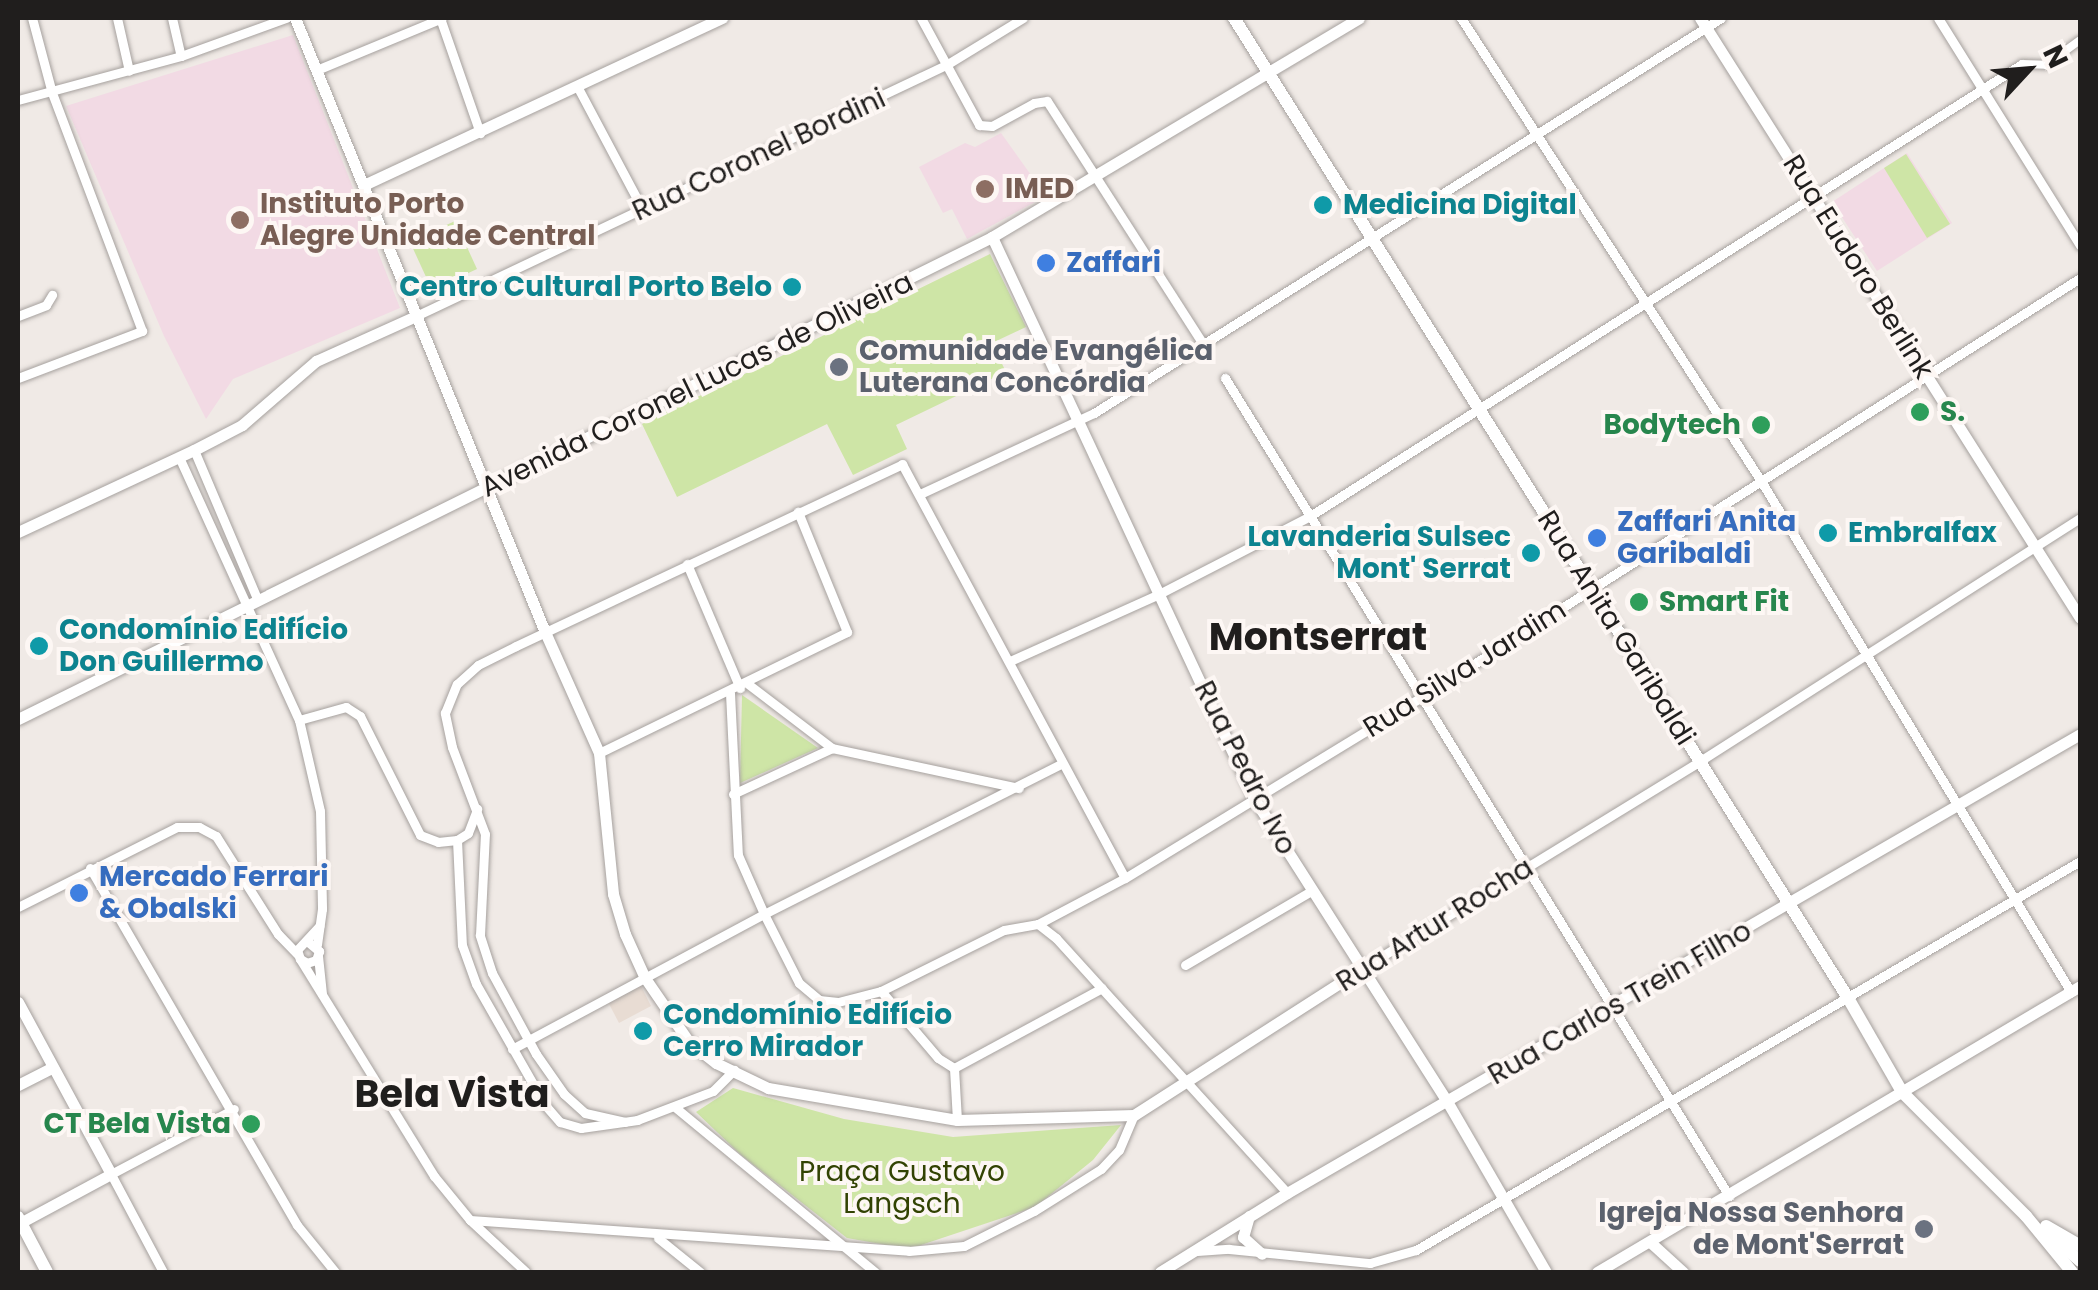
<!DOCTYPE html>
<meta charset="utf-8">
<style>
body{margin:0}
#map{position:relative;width:2098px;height:1290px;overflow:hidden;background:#f0eae6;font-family:Poppins,sans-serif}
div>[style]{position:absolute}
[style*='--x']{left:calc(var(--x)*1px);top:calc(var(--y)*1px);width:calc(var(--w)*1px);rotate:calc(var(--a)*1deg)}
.built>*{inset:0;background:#e8dcd3}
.education>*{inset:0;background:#f2dae4}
.green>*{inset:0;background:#cee5a6}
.roads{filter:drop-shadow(0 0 2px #a6a19e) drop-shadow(0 0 2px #a6a19e)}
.pedestrian>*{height:8px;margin:-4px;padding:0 4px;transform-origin:4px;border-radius:4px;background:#fff}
.minor>*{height:9px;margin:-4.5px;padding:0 4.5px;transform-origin:4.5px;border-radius:4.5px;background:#fff}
.tertiary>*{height:11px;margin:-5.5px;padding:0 5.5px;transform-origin:5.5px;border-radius:5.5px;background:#fff}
.secondary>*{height:12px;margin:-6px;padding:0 6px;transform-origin:6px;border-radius:6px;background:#fff}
.dots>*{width:28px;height:28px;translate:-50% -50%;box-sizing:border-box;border:5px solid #fdf7f4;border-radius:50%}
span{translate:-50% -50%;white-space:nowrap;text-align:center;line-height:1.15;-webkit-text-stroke:8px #fdf7f4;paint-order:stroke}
.street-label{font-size:28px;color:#201e1d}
.education-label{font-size:28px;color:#785e54;font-weight:700}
.left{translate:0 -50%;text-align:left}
.culture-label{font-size:28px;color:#0d838f;font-weight:700}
.right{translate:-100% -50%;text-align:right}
.shop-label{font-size:28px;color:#366cbe;font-weight:700}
.worship-label{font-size:28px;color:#5b616d;font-weight:700}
.leisure-label{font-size:28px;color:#27864d;font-weight:700}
.park-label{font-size:28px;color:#324303}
.district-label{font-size:38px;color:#201e1d;font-weight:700}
.frame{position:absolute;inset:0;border:20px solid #201e1d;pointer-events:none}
.north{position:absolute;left:1978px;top:20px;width:100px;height:100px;-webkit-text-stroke:8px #fdf7f4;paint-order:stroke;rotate:64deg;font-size:28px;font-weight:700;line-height:40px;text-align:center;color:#201e1d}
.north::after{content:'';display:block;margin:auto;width:35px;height:45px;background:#201e1d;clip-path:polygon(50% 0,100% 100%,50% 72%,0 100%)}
</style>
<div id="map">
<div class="built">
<div style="clip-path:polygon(641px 986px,651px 1006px,619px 1023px,608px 1002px)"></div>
</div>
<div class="education">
<div style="clip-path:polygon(293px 35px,400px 308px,233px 379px,206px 419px,164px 336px,66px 106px)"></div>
<div style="clip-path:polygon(1001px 133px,1046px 196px,967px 239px,952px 209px,943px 213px,919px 167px,965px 143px,975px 147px)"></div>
<div style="clip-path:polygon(1907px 153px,1952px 223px,1877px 271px,1832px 202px)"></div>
</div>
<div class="green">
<div style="clip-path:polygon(1906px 154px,1950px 224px,1927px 238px,1884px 168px)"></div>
<div style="clip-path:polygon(455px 221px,477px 269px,432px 290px,410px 242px)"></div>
<div style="clip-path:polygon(990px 254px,1026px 327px,992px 343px,1006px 372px,896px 425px,907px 449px,853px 475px,827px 424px,677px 497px,642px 424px)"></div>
<div style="clip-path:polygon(742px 695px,818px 748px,740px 783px)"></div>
<div style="clip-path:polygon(733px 1088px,844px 1119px,953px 1137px,1121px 1125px,1093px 1160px,1035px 1207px,909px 1249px,847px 1238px,741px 1155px,696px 1112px)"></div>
</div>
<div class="roads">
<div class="pedestrian">
<div style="--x:2022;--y:64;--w:24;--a:2"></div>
<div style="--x:2046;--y:65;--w:42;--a:-36.3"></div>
</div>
<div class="minor">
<div style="--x:117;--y:18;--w:54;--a:77.2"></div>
<div style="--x:172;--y:18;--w:39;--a:77"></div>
<div style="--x:440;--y:18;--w:122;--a:70.8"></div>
<div style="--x:921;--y:18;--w:122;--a:61.5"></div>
<div style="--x:979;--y:125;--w:13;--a:4"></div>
<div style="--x:992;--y:126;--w:48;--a:-28.7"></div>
<div style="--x:1034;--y:103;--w:13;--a:-9"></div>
<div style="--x:1047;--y:101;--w:292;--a:57.3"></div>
<div style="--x:1461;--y:18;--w:552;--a:57.06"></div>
<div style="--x:1761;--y:481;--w:598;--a:58.76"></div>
<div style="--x:1938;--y:18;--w:268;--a:58"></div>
<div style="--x:319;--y:69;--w:133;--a:-22.5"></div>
<div style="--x:577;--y:86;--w:140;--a:62"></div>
<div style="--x:18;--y:100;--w:169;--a:-15.1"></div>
<div style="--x:181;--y:56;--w:112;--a:-19.9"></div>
<div style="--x:418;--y:315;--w:584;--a:-25.34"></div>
<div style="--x:946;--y:65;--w:90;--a:-31.4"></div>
<div style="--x:18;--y:316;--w:30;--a:-21"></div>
<div style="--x:46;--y:305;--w:12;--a:-59"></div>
<div style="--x:18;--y:378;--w:133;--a:-20.8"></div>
<div style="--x:142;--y:331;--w:254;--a:-110.7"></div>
<div style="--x:52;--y:93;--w:78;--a:-104.9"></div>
<div style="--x:1225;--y:378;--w:961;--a:58.36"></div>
<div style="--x:194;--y:450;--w:164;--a:67"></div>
<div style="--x:179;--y:457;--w:289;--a:65.5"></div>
<div style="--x:299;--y:720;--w:93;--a:77"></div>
<div style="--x:320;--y:811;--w:98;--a:88.8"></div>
<div style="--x:322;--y:909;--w:36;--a:98"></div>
<div style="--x:920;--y:494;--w:192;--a:-25"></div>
<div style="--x:1094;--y:413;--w:741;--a:-32.21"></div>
<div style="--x:687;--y:564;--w:135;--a:66.9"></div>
<div style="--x:1010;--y:661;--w:163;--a:-24.2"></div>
<div style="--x:1159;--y:594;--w:170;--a:-27.3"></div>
<div style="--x:1310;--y:516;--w:843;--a:-32.41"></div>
<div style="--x:748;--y:684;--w:106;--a:37.3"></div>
<div style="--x:832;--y:748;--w:191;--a:12.1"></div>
<div style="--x:730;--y:693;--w:162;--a:87.2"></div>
<div style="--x:738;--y:855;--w:64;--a:66.2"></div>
<div style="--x:764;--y:914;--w:77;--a:63.1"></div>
<div style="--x:799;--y:983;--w:26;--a:40"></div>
<div style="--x:819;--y:1000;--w:19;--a:6"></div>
<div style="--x:838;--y:1002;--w:44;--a:-14.3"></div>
<div style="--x:881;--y:991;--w:137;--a:-26.4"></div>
<div style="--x:1004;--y:930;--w:35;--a:-10"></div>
<div style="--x:1038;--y:924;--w:98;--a:-27.9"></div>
<div style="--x:1125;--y:878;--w:348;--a:-31.4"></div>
<div style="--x:1422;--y:697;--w:780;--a:-32.49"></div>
<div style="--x:299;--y:720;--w:49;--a:-15.5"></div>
<div style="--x:346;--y:707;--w:17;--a:33"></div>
<div style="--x:360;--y:716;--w:133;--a:63.2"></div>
<div style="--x:420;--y:835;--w:19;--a:21"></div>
<div style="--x:438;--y:842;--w:19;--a:-6"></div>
<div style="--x:457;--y:840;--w:13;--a:-32"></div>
<div style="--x:468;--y:833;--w:26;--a:-69"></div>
<div style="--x:599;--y:753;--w:276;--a:-26"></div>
<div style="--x:847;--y:632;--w:130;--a:-112.2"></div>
<div style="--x:733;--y:794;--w:109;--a:-24.9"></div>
<div style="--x:457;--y:840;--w:105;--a:87.3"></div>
<div style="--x:462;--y:945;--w:41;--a:70.3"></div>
<div style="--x:476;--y:984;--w:139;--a:60.3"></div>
<div style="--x:545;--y:1105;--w:23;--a:49"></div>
<div style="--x:560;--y:1122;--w:22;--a:16"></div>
<div style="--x:581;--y:1128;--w:57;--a:-8.1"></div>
<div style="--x:637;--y:1120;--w:81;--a:-20.9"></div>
<div style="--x:713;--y:1091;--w:30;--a:-45"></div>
<div style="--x:90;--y:868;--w:413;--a:59.9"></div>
<div style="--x:297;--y:1225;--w:60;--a:51"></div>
<div style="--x:18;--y:907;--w:178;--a:-26.7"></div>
<div style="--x:177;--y:827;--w:22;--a:0"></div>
<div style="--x:199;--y:827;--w:19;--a:28"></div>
<div style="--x:216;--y:836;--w:116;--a:57.7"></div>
<div style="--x:278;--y:934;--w:29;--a:46"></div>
<div style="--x:1038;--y:924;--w:23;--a:38"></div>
<div style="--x:1056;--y:938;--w:344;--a:47.8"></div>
<div style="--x:307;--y:941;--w:16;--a:40"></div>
<div style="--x:319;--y:951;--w:9;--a:108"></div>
<div style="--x:316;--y:960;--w:9;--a:162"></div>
<div style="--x:307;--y:963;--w:8;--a:-150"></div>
<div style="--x:300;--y:959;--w:9;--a:-108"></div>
<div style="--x:297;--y:950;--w:33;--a:-47"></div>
<div style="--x:318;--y:956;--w:38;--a:84"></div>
<div style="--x:300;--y:959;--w:255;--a:58.3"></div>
<div style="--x:434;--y:1176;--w:57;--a:50.7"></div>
<div style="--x:470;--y:1220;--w:76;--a:42.9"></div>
<div style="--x:1185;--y:965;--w:146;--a:-30.4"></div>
<div style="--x:1361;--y:969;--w:398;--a:-31.5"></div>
<div style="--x:1700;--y:761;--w:451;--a:-32.6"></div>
<div style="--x:881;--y:991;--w:88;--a:49.6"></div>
<div style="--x:938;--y:1058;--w:19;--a:32"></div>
<div style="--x:954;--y:1068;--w:52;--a:86.7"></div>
<div style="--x:512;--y:1049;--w:286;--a:-28.2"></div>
<div style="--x:764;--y:914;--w:333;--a:-26.8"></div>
<div style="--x:954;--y:1068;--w:168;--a:-28.4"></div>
<div style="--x:676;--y:1108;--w:258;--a:39.5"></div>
<div style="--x:625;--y:1122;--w:41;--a:-167.3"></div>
<div style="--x:585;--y:1113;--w:28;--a:-138"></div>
<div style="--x:564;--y:1094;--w:49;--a:-125"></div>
<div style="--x:536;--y:1054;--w:92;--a:-118.5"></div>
<div style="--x:492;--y:973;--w:40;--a:-108"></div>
<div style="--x:480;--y:935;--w:101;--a:-87.2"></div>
<div style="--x:485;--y:834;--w:93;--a:-110.8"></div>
<div style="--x:452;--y:747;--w:35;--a:-102"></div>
<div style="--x:445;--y:713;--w:31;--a:-68"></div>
<div style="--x:457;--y:684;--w:28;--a:-42"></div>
<div style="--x:478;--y:665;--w:42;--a:-26.6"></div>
<div style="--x:516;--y:646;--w:427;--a:-25.2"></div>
<div style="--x:902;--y:464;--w:470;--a:61.7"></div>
<div style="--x:470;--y:1220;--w:440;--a:4"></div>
<div style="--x:909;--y:1251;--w:55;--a:-5.2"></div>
<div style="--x:964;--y:1246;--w:78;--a:-26.6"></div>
<div style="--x:1034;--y:1211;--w:79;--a:-32.1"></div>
<div style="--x:1101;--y:1169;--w:26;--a:-47"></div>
<div style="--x:1119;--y:1150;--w:38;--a:-67"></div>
<div style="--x:658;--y:1238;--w:54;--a:39"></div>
<div style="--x:1197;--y:1251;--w:32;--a:-4"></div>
<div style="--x:1229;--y:1249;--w:142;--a:5.7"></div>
<div style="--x:1370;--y:1263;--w:48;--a:-15.8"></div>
<div style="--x:1416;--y:1250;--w:770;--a:-30.36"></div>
<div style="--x:163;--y:1272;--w:111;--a:-118"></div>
<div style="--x:111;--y:1174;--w:139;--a:-27.9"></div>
</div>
<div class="tertiary">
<div style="--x:295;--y:18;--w:663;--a:67.85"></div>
<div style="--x:545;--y:632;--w:133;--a:65.9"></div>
<div style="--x:599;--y:753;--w:142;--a:84.3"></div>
<div style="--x:613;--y:894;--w:42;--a:73.3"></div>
<div style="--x:625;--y:934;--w:48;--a:65.6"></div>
<div style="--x:645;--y:978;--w:78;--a:55.5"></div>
<div style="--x:689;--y:1042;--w:34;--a:38"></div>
<div style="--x:716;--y:1063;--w:58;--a:25.7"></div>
<div style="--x:768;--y:1088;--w:192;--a:9.6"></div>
<div style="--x:957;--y:1120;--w:177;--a:-1.6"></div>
<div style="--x:1134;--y:1115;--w:270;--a:-32.7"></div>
<div style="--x:1700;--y:18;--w:710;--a:57.65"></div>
<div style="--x:366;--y:184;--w:393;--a:-25"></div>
<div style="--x:992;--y:237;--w:621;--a:64.96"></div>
<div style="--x:1255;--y:800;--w:359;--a:57.5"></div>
<div style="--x:1448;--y:1103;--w:195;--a:59.9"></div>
<div style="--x:18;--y:532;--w:194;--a:-25"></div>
<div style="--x:194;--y:450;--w:54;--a:-27.5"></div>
<div style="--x:242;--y:425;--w:98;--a:-40.9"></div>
<div style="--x:316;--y:361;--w:112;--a:-24.3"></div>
<div style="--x:18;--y:719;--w:1087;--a:-26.33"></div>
<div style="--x:992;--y:237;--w:427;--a:-30.8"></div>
<div style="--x:18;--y:1002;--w:196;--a:61.6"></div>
<div style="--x:111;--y:1174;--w:106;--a:151.7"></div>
<div style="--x:18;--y:1085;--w:38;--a:-27"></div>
<div style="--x:1249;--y:1216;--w:22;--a:106"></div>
<div style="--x:1243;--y:1237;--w:25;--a:42"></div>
<div style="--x:1650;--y:1242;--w:45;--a:42.3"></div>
<div style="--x:1160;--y:1272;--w:150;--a:-31.9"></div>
<div style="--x:1287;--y:1193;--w:916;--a:-30.06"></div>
<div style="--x:1597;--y:1272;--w:561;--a:-30.63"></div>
</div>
<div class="secondary">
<div style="--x:1234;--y:18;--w:1156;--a:57.93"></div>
<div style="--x:1848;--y:998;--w:108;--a:60.1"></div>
<div style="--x:1902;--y:1092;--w:175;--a:45"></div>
<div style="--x:2026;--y:1216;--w:72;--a:50.6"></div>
<div style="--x:18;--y:1217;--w:62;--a:62.2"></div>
<div style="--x:2046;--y:1226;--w:39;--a:30"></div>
<div style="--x:2044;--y:1230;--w:48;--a:40.7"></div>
</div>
</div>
<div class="dots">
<div style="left:985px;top:189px;background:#8d6e63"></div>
<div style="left:1323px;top:205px;background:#0f9aa8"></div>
<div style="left:240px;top:220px;background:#8d6e63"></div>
<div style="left:1046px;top:263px;background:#3f7fe0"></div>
<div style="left:792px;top:287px;background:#0f9aa8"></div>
<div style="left:839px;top:367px;background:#6b7280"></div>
<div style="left:1920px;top:412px;background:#2e9e5b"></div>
<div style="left:1761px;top:425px;background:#2e9e5b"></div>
<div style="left:1828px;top:533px;background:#0f9aa8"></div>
<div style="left:1597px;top:538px;background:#3f7fe0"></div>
<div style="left:1531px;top:553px;background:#0f9aa8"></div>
<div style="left:1639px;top:602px;background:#2e9e5b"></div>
<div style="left:39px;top:646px;background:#0f9aa8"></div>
<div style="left:79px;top:893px;background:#3f7fe0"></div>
<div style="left:643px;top:1031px;background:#0f9aa8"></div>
<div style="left:251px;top:1124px;background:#2e9e5b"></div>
<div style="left:1924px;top:1229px;background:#6b7280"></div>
</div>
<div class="street-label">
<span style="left:759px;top:155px;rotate:-25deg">Rua Coronel Bordini</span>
<span style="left:1858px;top:267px;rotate:58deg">Rua Eudoro Berlink</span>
<span style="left:697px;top:385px;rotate:-26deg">Avenida Coronel Lucas de Oliveira</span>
<span style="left:1616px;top:628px;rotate:58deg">Rua Anita Garibaldi</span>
<span style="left:1465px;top:669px;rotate:-32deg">Rua Silva Jardim</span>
<span style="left:1245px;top:768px;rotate:63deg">Rua Pedro Ivo</span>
<span style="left:1435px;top:925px;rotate:-32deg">Rua Artur Rocha</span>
<span style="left:1620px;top:1003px;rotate:-30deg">Rua Carlos Trein Filho</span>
</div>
<div class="education-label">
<span class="left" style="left:1005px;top:189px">IMED</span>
<span class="left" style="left:260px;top:220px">Instituto Porto<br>Alegre Unidade Central</span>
</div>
<div class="culture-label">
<span class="left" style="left:1343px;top:205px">Medicina Digital</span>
<span class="right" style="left:772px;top:287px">Centro Cultural Porto Belo</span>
<span class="left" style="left:1848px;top:533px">Embralfax</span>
<span class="right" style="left:1511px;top:553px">Lavanderia Sulsec<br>Mont' Serrat</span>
<span class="left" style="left:59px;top:646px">Condomínio Edifício<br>Don Guillermo</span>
<span class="left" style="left:663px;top:1031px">Condomínio Edifício<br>Cerro Mirador</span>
</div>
<div class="shop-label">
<span class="left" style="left:1066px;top:263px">Zaffari</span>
<span class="left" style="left:1617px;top:538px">Zaffari Anita<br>Garibaldi</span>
<span class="left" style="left:99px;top:893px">Mercado Ferrari<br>&amp; Obalski</span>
</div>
<div class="worship-label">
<span class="left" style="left:859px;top:367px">Comunidade Evangélica<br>Luterana Concórdia</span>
<span class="right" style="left:1904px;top:1229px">Igreja Nossa Senhora<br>de Mont'Serrat</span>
</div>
<div class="leisure-label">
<span class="left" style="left:1940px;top:412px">S.</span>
<span class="right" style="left:1741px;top:425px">Bodytech</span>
<span class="left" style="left:1659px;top:602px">Smart Fit</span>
<span class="right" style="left:231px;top:1124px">CT Bela Vista</span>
</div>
<div class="park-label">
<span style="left:902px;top:1188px">Praça Gustavo<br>Langsch</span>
</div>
<div class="district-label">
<span style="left:1318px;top:637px">Montserrat</span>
<span style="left:452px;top:1094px">Bela Vista</span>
</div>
<div class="frame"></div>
<div class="north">N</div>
</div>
